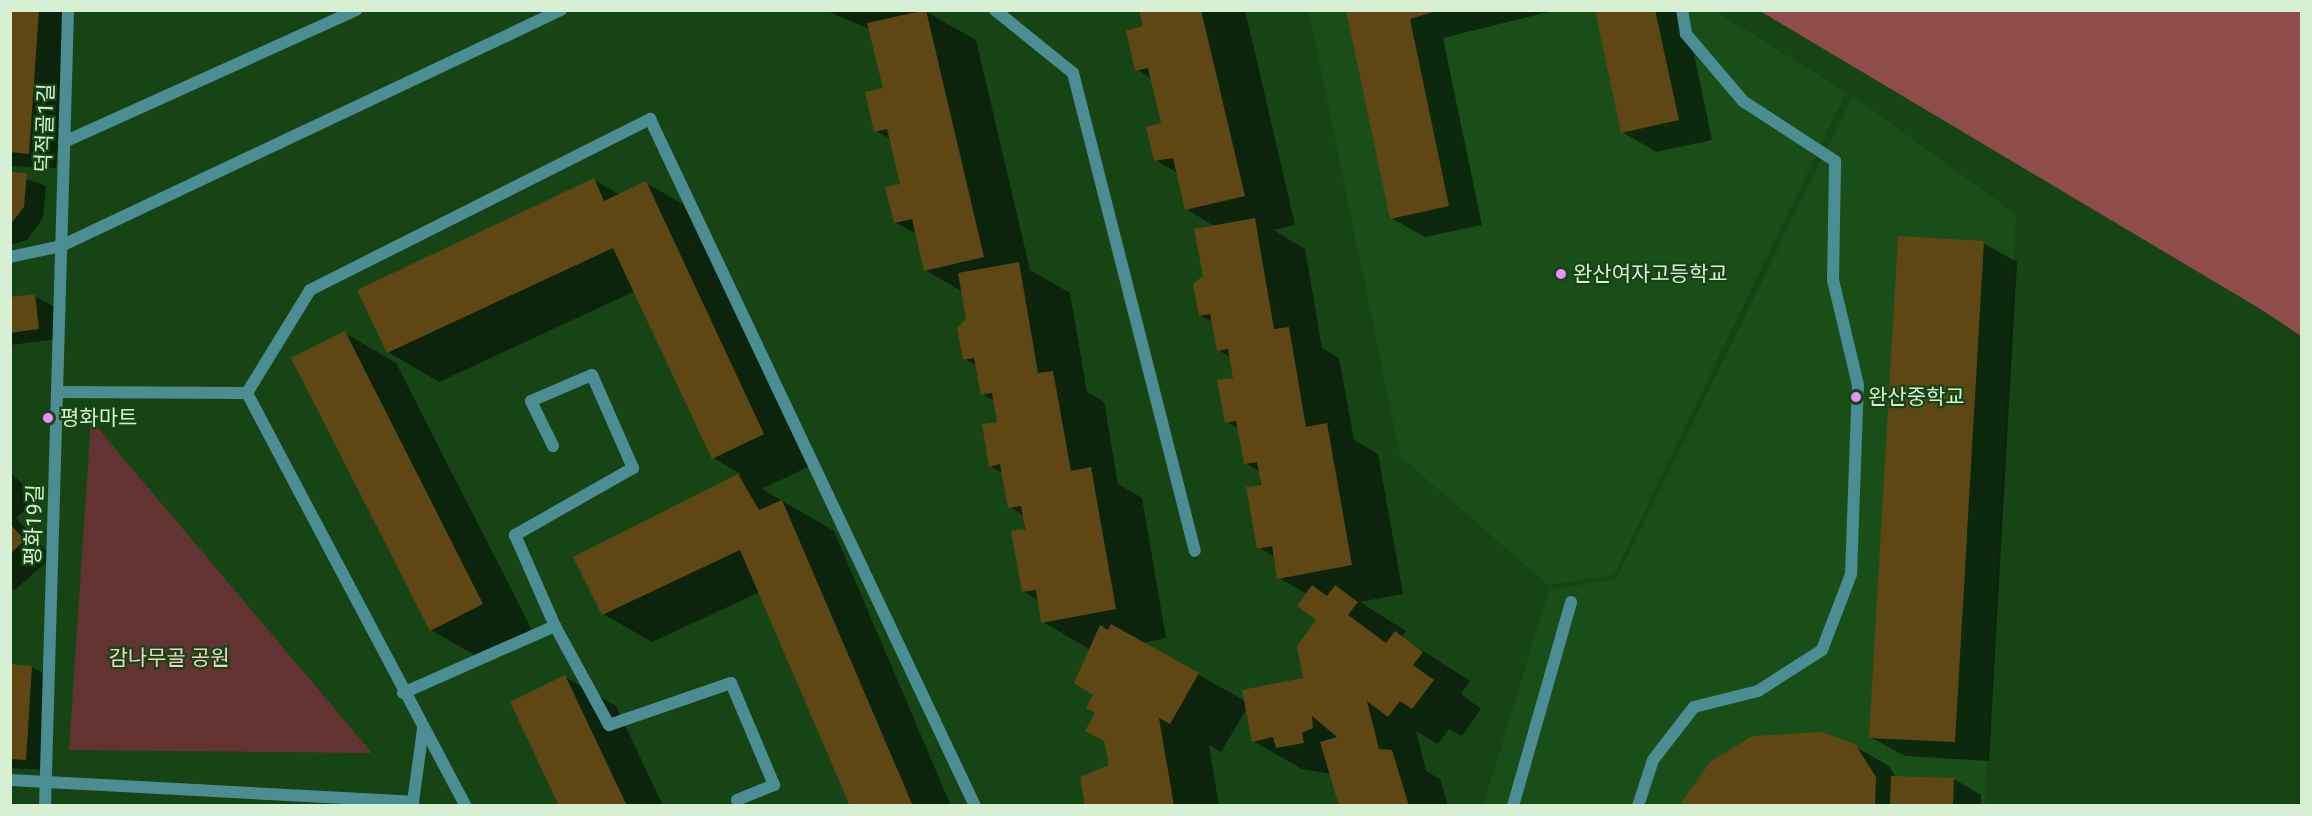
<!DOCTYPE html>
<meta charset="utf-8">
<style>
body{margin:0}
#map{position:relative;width:2312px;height:816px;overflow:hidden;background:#164415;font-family:Roboto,"Noto Sans KR",sans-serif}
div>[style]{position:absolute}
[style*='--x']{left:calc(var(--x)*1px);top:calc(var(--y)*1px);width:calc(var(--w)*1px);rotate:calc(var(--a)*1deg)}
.built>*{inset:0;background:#1a4e19}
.green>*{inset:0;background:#633332}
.forest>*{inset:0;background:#8e4c4a}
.shadow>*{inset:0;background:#0007}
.building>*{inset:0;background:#5e4715}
.service>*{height:12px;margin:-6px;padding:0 6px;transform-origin:6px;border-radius:6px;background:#4c8d93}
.minor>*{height:12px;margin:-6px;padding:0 6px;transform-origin:6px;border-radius:6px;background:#4c8d93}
.dots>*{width:16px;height:16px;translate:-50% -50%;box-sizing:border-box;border:3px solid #164415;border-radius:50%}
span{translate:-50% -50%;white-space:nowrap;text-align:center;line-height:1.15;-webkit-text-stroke:4.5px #164415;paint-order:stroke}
.street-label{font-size:21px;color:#d7f0d4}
.poi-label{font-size:21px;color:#d7f0d4}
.left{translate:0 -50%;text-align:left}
.park-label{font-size:21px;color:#f7cdca}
.frame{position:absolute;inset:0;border:12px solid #d7f0d4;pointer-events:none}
</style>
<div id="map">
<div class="built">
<div style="clip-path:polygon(1309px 11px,1715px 11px,1846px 92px,1614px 575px,1548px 585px,1400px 456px)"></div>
<div style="clip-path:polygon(1853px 96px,2016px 214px,1985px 805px,1483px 806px,1549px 590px,1616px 579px)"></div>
</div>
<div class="green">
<div style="clip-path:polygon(91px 420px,372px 753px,69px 750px)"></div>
</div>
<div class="forest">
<div style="clip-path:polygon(1760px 11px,2301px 11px,2301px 336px,2262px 310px)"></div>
</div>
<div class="shadow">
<div style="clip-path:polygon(10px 10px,67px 10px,56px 168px,10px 166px)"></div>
<div style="clip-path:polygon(825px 10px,925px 11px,976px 40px,1030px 270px,1070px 293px,1087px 392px,1104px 402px,1118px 484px,1142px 498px,1166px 638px,1142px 643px,1245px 701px,1305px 680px,1318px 619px,1307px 594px,1279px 578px,1275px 557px,1259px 548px,1260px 472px,1245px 463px,1239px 429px,1227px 422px,1234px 379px,1230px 357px,1218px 350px,1213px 322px,1200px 315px,1216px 227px,1186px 209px,1178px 173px,1155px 160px,1162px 124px,1152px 79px,1137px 70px,1145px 27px,1141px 10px,1245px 10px,1295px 225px,1273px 230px,1305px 249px,1322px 348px,1339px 358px,1354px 440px,1378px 454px,1403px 594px,1360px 602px,1406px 631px,1401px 637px,1470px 681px,1461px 694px,1481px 709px,1462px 736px,1449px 729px,1438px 744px,1416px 731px,1426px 771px,1440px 779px,1448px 806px,1341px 806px,1331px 774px,1302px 769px,1253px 741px,1247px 708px,1221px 752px,1209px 745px,1219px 806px,1086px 806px,1111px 766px,1097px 713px,1091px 650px,1043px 622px,1039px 601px,1023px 591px,1024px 516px,1010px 507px,1003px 473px,990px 466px,999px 423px,995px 401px,982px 394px,977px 366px,964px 359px,968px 320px,963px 292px,925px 270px,917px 234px,895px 222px,902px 185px,892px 140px,876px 131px,884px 89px,871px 30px)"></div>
<div style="clip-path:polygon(1348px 10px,1557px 10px,1443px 38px,1482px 225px,1425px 237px,1391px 218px)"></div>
<div style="clip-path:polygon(1596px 10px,1685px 10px,1712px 140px,1656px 152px,1622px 132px)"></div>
<div style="clip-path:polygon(10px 173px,46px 186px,43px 218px,27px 240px,10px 245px)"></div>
<div style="clip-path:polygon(594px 180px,620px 195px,646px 183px,697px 212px,814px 464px,762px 489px,834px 531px,951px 806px,851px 806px,760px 592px,652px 642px,603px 614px,575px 557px,741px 474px,713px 458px,635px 291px,439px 382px,388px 352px)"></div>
<div style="clip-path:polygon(1983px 243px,2017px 262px,1989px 761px,1905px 756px,1870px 737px)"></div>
<div style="clip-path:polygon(34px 296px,54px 307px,58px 339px,10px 345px,10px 299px)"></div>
<div style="clip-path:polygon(345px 333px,396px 363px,534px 634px,483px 660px,431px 630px)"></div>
<div style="clip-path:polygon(10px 472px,37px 498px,16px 518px,52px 557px,15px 590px,10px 588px)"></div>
<div style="clip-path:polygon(10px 666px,32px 667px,51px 678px,45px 770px,10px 768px)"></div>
<div style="clip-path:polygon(565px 677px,616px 706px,663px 806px,561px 806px)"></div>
<div style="clip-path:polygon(1854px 746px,1889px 766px,1896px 777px,1954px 779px,1981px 795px,1981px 806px,1682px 806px,1711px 763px)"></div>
</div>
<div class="building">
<div style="clip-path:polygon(10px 10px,39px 10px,29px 154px,10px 152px)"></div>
<div style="clip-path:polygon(926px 10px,984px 257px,924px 271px,912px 219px,894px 223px,885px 187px,900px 184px,887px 129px,874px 132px,865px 92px,883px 88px,867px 23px)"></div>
<div style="clip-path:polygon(1139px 10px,1201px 10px,1245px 196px,1185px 210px,1173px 158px,1154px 161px,1146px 127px,1161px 123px,1148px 68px,1135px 71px,1126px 31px,1143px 26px)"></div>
<div style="clip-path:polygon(1346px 10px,1440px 10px,1410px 19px,1449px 206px,1390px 219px)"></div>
<div style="clip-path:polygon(1595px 10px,1655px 10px,1679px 120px,1621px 133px)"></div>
<div style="clip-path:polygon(10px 172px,27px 173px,24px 207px,10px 225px)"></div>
<div style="clip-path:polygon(594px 178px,604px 201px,646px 181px,764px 434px,712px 459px,613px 248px,387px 353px,357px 290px)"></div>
<div style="clip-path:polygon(1255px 218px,1274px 329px,1289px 327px,1306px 427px,1327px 423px,1352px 565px,1277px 579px,1272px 546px,1257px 549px,1246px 487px,1261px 485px,1257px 462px,1244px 464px,1236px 421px,1225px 423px,1217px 380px,1233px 378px,1228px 349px,1217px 351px,1210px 314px,1199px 316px,1193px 284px,1203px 276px,1194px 229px)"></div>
<div style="clip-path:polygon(1898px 236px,1984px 241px,1955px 742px,1869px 738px)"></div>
<div style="clip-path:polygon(1019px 262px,1038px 373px,1053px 371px,1071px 471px,1091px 467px,1116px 609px,1041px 623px,1036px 590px,1022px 592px,1011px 531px,1025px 529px,1021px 506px,1008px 508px,1000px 464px,989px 467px,982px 424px,997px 422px,992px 393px,981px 395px,974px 358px,963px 360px,957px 328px,966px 319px,958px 273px)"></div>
<div style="clip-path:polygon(35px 294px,39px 329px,10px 333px,10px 297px)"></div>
<div style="clip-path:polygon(345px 331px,483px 604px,430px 631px,291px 358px)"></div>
<div style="clip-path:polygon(738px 474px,759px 510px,782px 500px,913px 806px,850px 806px,740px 550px,602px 615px,573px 557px)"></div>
<div style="clip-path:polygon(10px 524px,25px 540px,10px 554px)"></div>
<div style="clip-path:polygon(1312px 585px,1327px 596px,1335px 585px,1358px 602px,1348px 615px,1386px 643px,1395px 631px,1423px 652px,1413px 665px,1434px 680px,1412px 709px,1400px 701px,1388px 717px,1367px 701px,1379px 749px,1392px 750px,1409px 806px,1339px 806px,1320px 742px,1337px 737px,1312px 716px,1313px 728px,1302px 733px,1304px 743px,1276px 748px,1273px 737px,1252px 742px,1242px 690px,1303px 678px,1297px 646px,1316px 620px,1297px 606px)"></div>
<div style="clip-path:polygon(1111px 624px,1199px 673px,1170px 724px,1159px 718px,1174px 806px,1085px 806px,1080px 777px,1109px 765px,1104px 741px,1085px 731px,1095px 713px,1086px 708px,1093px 695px,1074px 683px,1100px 625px,1108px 630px)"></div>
<div style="clip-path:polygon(10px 664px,32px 666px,26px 760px,10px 759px)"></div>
<div style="clip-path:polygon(565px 675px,627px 806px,559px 806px,510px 702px)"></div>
<div style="clip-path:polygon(1822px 732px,1855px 744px,1876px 777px,1875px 806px,1679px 806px,1710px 762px,1752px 736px)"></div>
<div style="clip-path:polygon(1891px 776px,1954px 778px,1953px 806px,1890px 806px)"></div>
</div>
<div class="service">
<div style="--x:995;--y:10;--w:100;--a:38.9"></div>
<div style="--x:1073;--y:73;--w:493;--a:75.7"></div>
<div style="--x:57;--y:392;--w:190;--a:0.3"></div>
<div style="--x:247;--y:393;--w:121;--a:-58.5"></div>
<div style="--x:310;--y:290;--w:381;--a:-26.7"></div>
<div style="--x:650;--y:119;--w:760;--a:64.68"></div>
<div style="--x:247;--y:393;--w:467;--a:62.1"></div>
<div style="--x:553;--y:446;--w:50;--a:-116.1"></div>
<div style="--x:531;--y:401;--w:66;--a:-23.1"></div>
<div style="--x:592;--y:375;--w:102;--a:66.2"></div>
<div style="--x:633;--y:468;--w:136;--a:150.4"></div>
<div style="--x:515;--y:535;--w:99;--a:66.3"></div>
<div style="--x:403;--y:693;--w:166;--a:-23.8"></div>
<div style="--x:555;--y:626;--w:113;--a:61.4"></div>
<div style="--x:609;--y:725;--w:129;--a:-19"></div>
<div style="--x:731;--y:683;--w:111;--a:67.1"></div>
<div style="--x:774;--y:785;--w:40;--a:158"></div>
<div style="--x:1513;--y:806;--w:212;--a:-74.1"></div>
<div style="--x:1638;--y:806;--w:48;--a:-71.9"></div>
<div style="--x:1653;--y:760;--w:67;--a:-52.3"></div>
<div style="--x:1694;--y:707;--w:66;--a:-14"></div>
<div style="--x:1758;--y:691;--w:76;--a:-32.6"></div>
<div style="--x:1822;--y:650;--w:81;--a:-69.1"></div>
<div style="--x:1851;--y:574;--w:189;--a:-87.9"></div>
<div style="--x:1858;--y:385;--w:108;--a:-103.4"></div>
<div style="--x:1833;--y:280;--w:119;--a:-89"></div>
<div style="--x:1835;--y:161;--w:110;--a:-146.9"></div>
<div style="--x:1743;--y:101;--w:88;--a:-130.4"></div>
<div style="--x:1686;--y:34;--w:24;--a:-99"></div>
</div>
<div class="minor">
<div style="--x:64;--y:142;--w:321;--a:-24.3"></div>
<div style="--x:10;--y:257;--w:52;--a:-12.2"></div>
<div style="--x:61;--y:246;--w:553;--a:-25.27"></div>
<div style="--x:10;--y:780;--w:404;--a:3.1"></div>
<div style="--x:413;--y:802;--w:74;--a:-82.2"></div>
<div style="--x:45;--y:806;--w:796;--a:-88.34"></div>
</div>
<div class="dots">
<div style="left:1561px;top:274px;background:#ed8cfa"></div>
<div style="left:1856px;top:397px;background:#ed8cfa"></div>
<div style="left:48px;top:418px;background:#ed8cfa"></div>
</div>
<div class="street-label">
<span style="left:45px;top:128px;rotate:-88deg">덕적골1길</span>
<span style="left:34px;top:525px;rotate:-88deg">평화19길</span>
</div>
<div class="poi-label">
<span class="left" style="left:1573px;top:274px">완산여자고등학교</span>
<span class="left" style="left:1868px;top:397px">완산중학교</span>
<span class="left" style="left:60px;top:418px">평화마트</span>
</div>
<div class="park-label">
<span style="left:169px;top:658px">감나무골 공원</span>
</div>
<div class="frame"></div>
</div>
